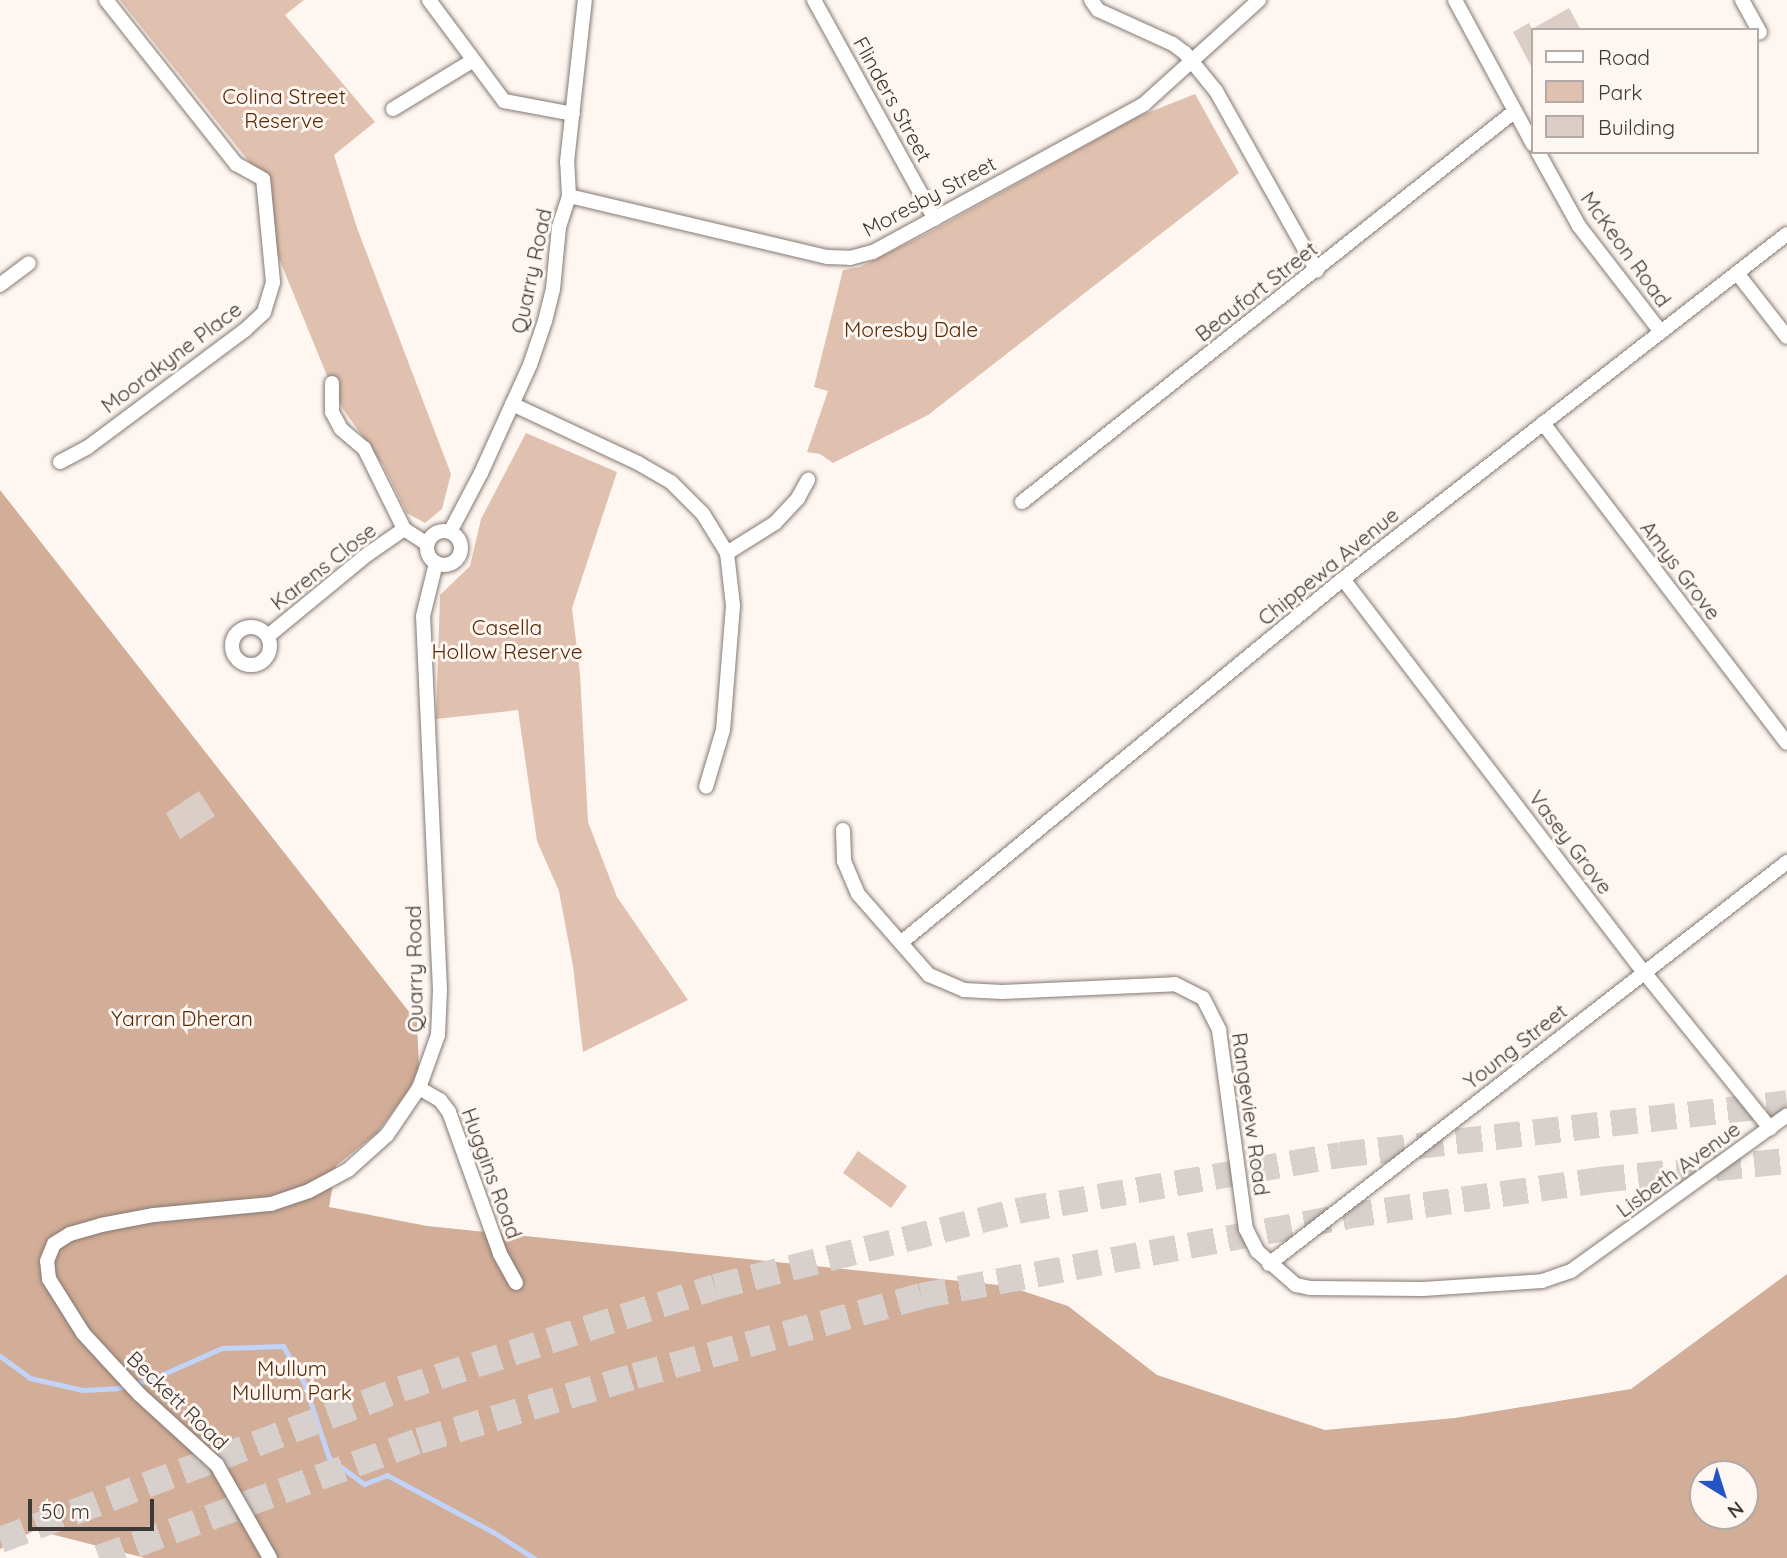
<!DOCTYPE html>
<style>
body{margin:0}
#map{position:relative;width:1787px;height:1558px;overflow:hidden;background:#fef6f1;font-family:Quicksand,sans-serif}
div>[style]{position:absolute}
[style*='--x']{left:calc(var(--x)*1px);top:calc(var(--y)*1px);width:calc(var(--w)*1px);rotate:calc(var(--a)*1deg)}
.green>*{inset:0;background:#e0c0ae}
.forest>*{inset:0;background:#d2ad97}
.stream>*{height:5px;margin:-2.5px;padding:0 2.5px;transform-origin:2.5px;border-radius:2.5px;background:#c1d3f6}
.building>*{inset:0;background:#dbcec6}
.motorway-tunnel>*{height:26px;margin-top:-13px;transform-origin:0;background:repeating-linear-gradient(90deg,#d8d0cc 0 26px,transparent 0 39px)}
.roads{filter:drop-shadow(0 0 2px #857972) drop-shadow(0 0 2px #857972)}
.minor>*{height:14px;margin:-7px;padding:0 7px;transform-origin:7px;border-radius:7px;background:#fff}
.minor>.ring{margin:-7px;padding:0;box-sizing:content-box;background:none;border:14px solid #fff;border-radius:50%}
span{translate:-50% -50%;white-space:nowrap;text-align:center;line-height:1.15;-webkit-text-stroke:6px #fef6f1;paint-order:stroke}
.park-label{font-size:21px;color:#592a06}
.street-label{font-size:21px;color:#3f3936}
.legend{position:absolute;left:1531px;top:28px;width:228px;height:126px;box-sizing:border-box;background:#fef6f1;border:2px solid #b2aaa6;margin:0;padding:9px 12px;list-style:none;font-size:21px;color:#3f3936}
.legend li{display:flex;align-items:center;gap:14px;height:35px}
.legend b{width:35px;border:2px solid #b2aaa6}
.north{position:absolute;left:1689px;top:1460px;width:70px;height:70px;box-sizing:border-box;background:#fef6f1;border:2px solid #b2aaa6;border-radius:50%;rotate:142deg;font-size:19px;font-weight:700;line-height:28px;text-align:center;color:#3f3936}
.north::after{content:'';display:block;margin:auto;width:24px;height:32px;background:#2555c3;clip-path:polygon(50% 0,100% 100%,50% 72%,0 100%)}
.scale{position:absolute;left:28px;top:1499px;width:126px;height:32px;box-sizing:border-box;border:4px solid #3f3936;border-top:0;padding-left:9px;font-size:21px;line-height:24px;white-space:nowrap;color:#3f3936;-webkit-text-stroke:5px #fef6f1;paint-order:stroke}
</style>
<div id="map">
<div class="green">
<div style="clip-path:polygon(120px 0,304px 0,285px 15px,375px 122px,334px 155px,357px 228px,451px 474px,442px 509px,425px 523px,407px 513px,383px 465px,343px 409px,328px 378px,269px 234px,263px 179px)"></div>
<div style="clip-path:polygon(1195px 94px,1239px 173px,928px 415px,833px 463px,820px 454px,807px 452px,828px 391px,814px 387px,843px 270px,860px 267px,928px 233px,1137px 117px)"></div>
<div style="clip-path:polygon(526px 433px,617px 472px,572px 608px,580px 674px,588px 822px,617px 897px,688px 1000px,583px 1052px,573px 966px,559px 891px,537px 841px,518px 710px,436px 719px,440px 595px,470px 566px,481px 519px)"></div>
<div style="clip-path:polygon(858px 1151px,907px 1186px,891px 1208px,843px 1173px)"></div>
</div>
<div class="forest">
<div style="clip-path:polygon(evenodd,0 490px,417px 1022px,419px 1069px,408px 1091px,377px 1133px,336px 1166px,329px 1207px,427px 1226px,1008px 1286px,1068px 1306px,1157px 1375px,1325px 1430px,1455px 1418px,1631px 1389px,1787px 1274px,1787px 1558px,145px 1558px,35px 1530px,0 1549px,0 490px,1703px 1474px,1745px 1474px,1745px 1516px,1703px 1516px,1703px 1474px)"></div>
</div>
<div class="stream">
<div style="--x:0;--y:1356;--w:37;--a:36"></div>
<div style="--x:30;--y:1378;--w:54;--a:12.8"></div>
<div style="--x:83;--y:1390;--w:34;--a:-3"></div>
<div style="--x:117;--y:1388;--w:36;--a:-14"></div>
<div style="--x:152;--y:1379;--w:77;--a:-23.9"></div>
<div style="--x:222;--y:1348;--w:61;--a:-1.9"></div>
<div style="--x:283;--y:1346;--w:43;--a:60.4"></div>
<div style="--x:304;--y:1383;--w:79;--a:71.6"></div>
<div style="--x:329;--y:1458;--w:44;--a:36.6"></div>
<div style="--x:364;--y:1484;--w:25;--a:-21"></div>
<div style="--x:387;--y:1475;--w:120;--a:28.3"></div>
<div style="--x:493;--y:1532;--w:49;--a:32.4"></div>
</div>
<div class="building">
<div style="clip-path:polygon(1569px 8px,1581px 30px,1533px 30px,1533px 70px,1513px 32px,1529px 23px,1532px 29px)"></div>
<div style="clip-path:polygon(199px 791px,215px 816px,180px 839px,166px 813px)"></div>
</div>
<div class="motorway-tunnel">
<div style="--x:0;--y:1540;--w:428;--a:-20.6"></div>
<div style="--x:401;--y:1389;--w:330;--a:-18"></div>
<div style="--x:715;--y:1287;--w:317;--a:-14.1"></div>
<div style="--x:1022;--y:1210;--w:323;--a:-9.8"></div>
<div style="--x:1340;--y:1155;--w:450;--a:-6.6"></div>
<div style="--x:99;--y:1558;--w:341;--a:-20.1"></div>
<div style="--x:419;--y:1441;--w:226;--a:-16.7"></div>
<div style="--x:635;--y:1376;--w:297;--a:-15.6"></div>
<div style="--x:921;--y:1296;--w:433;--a:-10.6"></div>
<div style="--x:1347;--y:1216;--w:255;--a:-8.1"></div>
<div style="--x:1599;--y:1180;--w:189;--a:-5.8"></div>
</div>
<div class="roads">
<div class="minor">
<div style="--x:429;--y:0;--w:126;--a:53.4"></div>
<div style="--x:504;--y:101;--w:70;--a:10.7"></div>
<div style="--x:814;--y:0;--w:250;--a:61.1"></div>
<div style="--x:1091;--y:0;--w:12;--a:55"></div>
<div style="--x:1098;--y:10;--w:82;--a:24.4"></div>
<div style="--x:1173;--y:44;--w:15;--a:37"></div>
<div style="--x:1185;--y:53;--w:49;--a:50.8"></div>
<div style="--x:1216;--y:91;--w:206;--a:60.7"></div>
<div style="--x:1455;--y:0;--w:164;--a:61.6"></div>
<div style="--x:1742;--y:0;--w:37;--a:61"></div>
<div style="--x:393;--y:109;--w:92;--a:-31.3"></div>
<div style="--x:1538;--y:152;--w:85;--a:61"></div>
<div style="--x:1579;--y:226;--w:134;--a:52.3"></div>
<div style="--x:569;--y:196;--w:265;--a:13.3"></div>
<div style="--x:827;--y:257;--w:23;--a:2"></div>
<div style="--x:850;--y:258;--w:24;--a:-15"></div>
<div style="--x:873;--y:252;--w:309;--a:-28.6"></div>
<div style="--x:1144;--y:104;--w:155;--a:-42.1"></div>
<div style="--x:1737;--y:273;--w:81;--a:52"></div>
<div style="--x:0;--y:285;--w:36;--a:-37"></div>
<div style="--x:332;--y:383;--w:29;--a:90"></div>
<div style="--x:332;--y:412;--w:19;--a:62"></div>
<div style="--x:341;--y:429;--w:30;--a:40"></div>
<div style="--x:364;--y:448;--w:90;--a:63.7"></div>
<div style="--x:404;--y:529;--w:27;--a:33"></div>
<div style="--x:512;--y:404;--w:139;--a:25.1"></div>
<div style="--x:638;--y:463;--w:38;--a:30"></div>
<div style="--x:671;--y:482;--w:45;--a:45"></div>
<div style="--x:703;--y:514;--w:46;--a:58.4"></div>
<div style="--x:727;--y:553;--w:53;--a:83.5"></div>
<div style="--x:733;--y:606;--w:124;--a:94.6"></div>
<div style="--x:723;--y:730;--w:59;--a:106.6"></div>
<div style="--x:1543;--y:423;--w:402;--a:52.7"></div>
<div style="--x:60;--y:462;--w:32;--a:-28"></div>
<div style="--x:88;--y:447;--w:196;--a:-36.7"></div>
<div style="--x:245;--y:330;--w:26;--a:-43"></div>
<div style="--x:264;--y:312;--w:31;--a:-73"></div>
<div style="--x:273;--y:282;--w:103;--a:-95.5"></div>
<div style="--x:263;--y:179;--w:31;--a:-151"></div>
<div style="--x:236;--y:164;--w:209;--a:-128.4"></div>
<div style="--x:1022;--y:502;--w:629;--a:-38.42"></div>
<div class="ring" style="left:427px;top:531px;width:20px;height:20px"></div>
<div style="--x:450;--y:532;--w:67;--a:-62.3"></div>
<div style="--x:481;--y:473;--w:119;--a:-65.6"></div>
<div style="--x:530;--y:365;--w:46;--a:-71.2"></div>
<div style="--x:545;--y:321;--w:33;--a:-76"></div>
<div style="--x:553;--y:289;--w:62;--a:-84.5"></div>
<div style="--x:559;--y:227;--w:33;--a:-72"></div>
<div style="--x:569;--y:196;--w:34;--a:-93"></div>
<div style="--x:567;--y:162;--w:163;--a:-83.7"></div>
<div style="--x:727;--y:553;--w:57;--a:-32"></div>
<div style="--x:775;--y:523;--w:34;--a:-47"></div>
<div style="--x:798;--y:498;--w:21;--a:-61"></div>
<div style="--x:1343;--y:579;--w:495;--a:52.6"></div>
<div style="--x:1644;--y:972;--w:201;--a:51.1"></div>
<div class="ring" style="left:232px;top:627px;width:24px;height:24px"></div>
<div style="--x:268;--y:636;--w:129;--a:-39.4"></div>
<div style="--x:368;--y:554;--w:44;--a:-34.8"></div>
<div style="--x:843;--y:830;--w:31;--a:88"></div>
<div style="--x:844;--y:861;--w:36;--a:67"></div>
<div style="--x:858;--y:894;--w:108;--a:48.8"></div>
<div style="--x:929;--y:975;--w:38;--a:23"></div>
<div style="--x:964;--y:990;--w:38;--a:3"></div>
<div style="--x:1002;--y:992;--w:173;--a:-2.6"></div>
<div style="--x:1175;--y:984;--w:31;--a:27"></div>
<div style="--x:1203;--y:998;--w:36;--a:63"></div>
<div style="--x:1219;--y:1030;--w:201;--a:82.3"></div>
<div style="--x:1246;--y:1229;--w:25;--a:63"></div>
<div style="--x:1257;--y:1251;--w:52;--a:41.1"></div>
<div style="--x:1296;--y:1285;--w:14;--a:12"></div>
<div style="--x:1310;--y:1288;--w:113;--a:0.5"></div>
<div style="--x:1423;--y:1289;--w:119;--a:-3.8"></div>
<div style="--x:1542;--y:1281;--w:31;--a:-19"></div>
<div style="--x:1571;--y:1271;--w:266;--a:-35.8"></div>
<div style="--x:903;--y:941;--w:570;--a:-39.45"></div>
<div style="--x:1343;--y:579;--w:562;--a:-37.85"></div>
<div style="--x:419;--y:1088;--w:24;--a:30"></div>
<div style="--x:440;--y:1100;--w:15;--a:53"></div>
<div style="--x:449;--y:1112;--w:151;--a:70.2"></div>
<div style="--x:500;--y:1254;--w:33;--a:61"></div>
<div style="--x:1269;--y:1264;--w:656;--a:-37.81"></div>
<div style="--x:270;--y:1558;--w:107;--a:-119.7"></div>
<div style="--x:217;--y:1465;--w:105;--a:-137.7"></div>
<div style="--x:139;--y:1394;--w:83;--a:-132.6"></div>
<div style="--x:83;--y:1333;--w:64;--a:-122.2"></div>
<div style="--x:49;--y:1279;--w:18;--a:-96"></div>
<div style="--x:47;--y:1261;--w:18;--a:-68"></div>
<div style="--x:54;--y:1244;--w:19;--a:-32"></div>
<div style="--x:70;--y:1234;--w:32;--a:-16"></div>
<div style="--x:101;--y:1225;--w:54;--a:-10.7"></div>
<div style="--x:154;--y:1215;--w:118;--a:-5.4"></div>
<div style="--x:271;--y:1204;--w:40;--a:-18.9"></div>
<div style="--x:309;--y:1191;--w:44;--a:-28.3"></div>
<div style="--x:348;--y:1170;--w:52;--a:-41.9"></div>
<div style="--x:387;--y:1135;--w:57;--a:-55.8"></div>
<div style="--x:419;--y:1088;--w:56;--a:-70.3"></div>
<div style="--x:438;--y:1035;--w:45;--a:-87.5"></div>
<div style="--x:440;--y:990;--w:374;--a:-92.6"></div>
<div style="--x:423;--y:616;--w:55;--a:-76.2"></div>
</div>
</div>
<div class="park-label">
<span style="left:284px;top:108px">Colina Street<br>Reserve</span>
<span style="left:911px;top:329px">Moresby Dale</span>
<span style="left:507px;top:639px">Casella<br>Hollow Reserve</span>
<span style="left:182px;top:1018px">Yarran Dheran</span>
<span style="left:292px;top:1380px">Mullum<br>Mullum Park</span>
</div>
<div class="street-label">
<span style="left:893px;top:99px;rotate:61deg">Flinders Street</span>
<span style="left:929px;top:196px;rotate:-28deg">Moresby Street</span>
<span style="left:1626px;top:249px;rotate:54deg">McKeon Road</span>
<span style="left:531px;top:271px;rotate:-78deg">Quarry Road</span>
<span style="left:1256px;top:291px;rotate:-38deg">Beaufort Street</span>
<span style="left:171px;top:357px;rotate:-37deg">Moorakyne Place</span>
<span style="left:323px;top:566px;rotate:-38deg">Karens Close</span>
<span style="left:1328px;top:566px;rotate:-39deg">Chippewa Avenue</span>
<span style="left:1681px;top:570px;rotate:53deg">Amys Grove</span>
<span style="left:1571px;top:842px;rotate:53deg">Vasey Grove</span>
<span style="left:414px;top:969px;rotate:-91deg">Quarry Road</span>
<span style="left:1515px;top:1046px;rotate:-38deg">Young Street</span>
<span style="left:1251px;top:1114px;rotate:82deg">Rangeview Road</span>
<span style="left:1678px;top:1169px;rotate:-36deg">Lisbeth Avenue</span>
<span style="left:492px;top:1173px;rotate:70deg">Huggins Road</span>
<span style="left:178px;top:1400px;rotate:44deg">Beckett Road</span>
</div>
<ul class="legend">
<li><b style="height:9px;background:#fff"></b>Road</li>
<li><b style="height:19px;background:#e0c0ae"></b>Park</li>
<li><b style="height:19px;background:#dbcec6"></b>Building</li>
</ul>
<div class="north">N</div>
<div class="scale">50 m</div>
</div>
